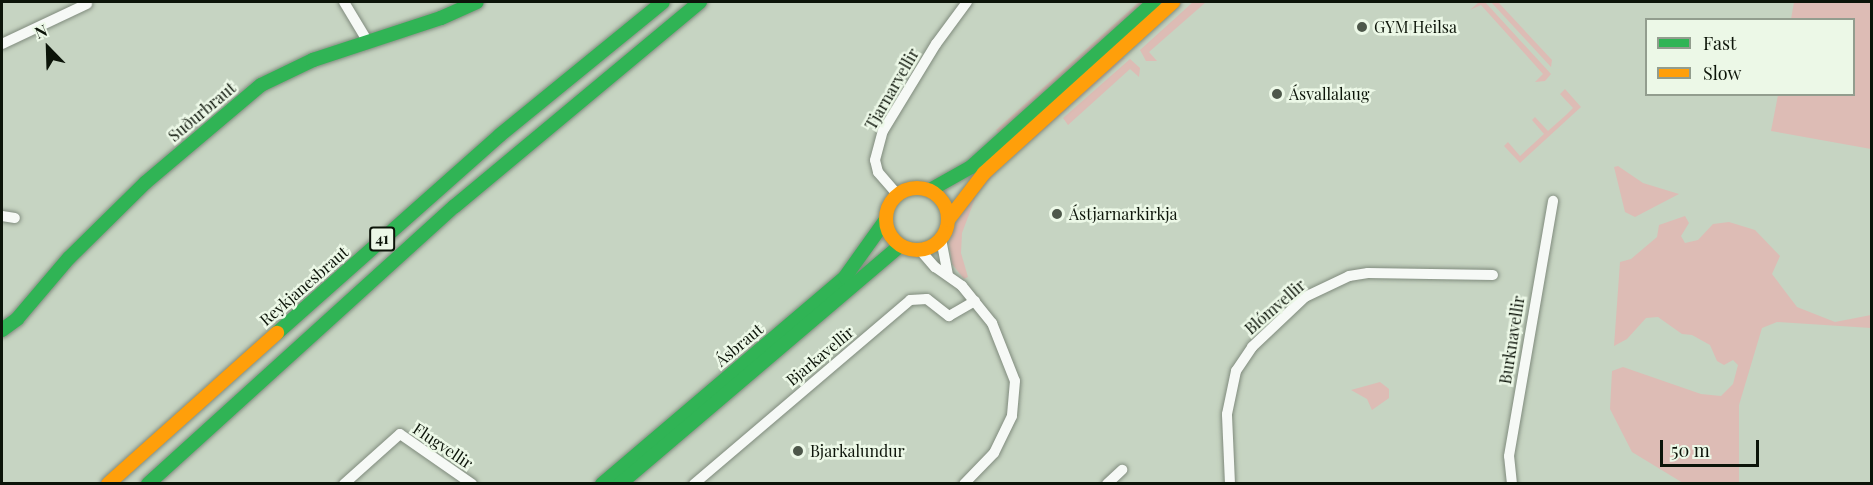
<!DOCTYPE html>
<meta charset="utf-8">
<style>
body{margin:0}
#map{position:relative;width:1873px;height:485px;overflow:hidden;background:#c6d4c2;font-family:"Playfair Display",serif}
div>[style]{position:absolute}
[style*='--x']{left:calc(var(--x)*1px);top:calc(var(--y)*1px);width:calc(var(--w)*1px);rotate:calc(var(--a)*1deg)}
.green>*{inset:0;background:#ddbcb5}
.roads{filter:drop-shadow(0 0 2px #808b7d) drop-shadow(0 0 2px #808b7d)}
.street>*{height:10px;margin:-5px;padding:0 5px;transform-origin:5px;border-radius:5px;background:#f6f9f6}
.fast>*{height:14px;margin:-7px;padding:0 7px;transform-origin:7px;border-radius:7px;background:#30b455}
.slow>*{height:14px;margin:-7px;padding:0 7px;transform-origin:7px;border-radius:7px;background:#ff9f0a}
.slow>.ring{margin:-7px;padding:0;box-sizing:content-box;background:none;border:14px solid #ff9f0a;border-radius:50%}
.dots>*{width:16px;height:16px;translate:-50% -50%;box-sizing:border-box;border:3px solid #ecf8e7;border-radius:50%}
span{translate:-50% -50%;white-space:nowrap;text-align:center;line-height:1.15;-webkit-text-stroke:5px #ecf8e7;paint-order:stroke}
.shield-label span{padding:2px 4px;background:#ecf8e7;border:2px solid;border-radius:4px;-webkit-text-stroke-width:0}
.shield-label{font-size:15px;color:#0c1409;font-weight:700}
.poi-label{font-size:16px;color:#0c1409}
.left{translate:0 -50%;text-align:left}
.street-label{font-size:16px;color:#0c1409}
.frame{position:absolute;inset:0;border:3px solid #0c1409;pointer-events:none}
.legend{position:absolute;left:1645px;top:18px;width:210px;height:78px;box-sizing:border-box;background:#ecf8e7;border:2px solid #929d8e;margin:0;padding:8px 10px;list-style:none;font-size:18px;color:#0c1409}
.legend li{display:flex;align-items:center;gap:12px;height:30px}
.legend b{width:30px;border:2px solid #929d8e}
.north{position:absolute;left:18px;top:18px;width:60px;height:60px;-webkit-text-stroke:4px #ecf8e7;paint-order:stroke;rotate:337deg;font-size:16px;font-weight:700;line-height:24px;text-align:center;color:#0c1409}
.north::after{content:'';display:block;margin:auto;width:21px;height:27px;background:#0c1409;clip-path:polygon(50% 0,100% 100%,50% 72%,0 100%)}
.scale{position:absolute;left:1660px;top:440px;width:99px;height:27px;box-sizing:border-box;border:3px solid #0c1409;border-top:0;padding-left:8px;font-size:18px;line-height:21px;white-space:nowrap;color:#0c1409;-webkit-text-stroke:4px #ecf8e7;paint-order:stroke}
</style>
<div id="map">
<div class="green">
<div style="clip-path:polygon(1139px 2px,1147px 2px,1000px 134px,996px 130px)"></div>
<div style="clip-path:polygon(1193px 2px,1206px 2px,1149px 52px,1157px 61px,1146px 61px,1140px 50px)"></div>
<div style="clip-path:polygon(1479px 2px,1485px 2px,1551px 74px,1545px 81px,1535px 82px,1543px 74px,1481px 5px,1470px 10px)"></div>
<div style="clip-path:polygon(1491px 2px,1498px 2px,1552px 60px,1551px 67px)"></div>
<div style="clip-path:polygon(1794px 2px,1871px 2px,1871px 149px,1771px 131px,1778px 95px,1854px 94px,1854px 20px,1791px 19px)"></div>
<div style="clip-path:polygon(1121px 58px,1125px 58px,997px 171px,976px 196px,962px 233px,961px 253px,968px 277px,964px 279px,952px 264px,949px 243px,958px 214px,970px 192px)"></div>
<div style="clip-path:polygon(1130px 59px,1140px 68px,1139px 77px,1130px 69px,1068px 125px,1063px 118px)"></div>
<div style="clip-path:polygon(1565px 89px,1581px 107px,1520px 163px,1504px 146px,1508px 142px,1520px 156px,1544px 134px,1532px 120px,1535px 117px,1548px 131px,1566px 115px,1573px 108px,1560px 94px)"></div>
<div style="clip-path:polygon(1618px 166px,1643px 183px,1679px 194px,1635px 217px,1625px 212px,1614px 167px)"></div>
<div style="clip-path:polygon(1685px 216px,1689px 223px,1681px 236px,1685px 243px,1698px 240px,1713px 224px,1729px 222px,1755px 230px,1780px 256px,1772px 274px,1797px 307px,1835px 322px,1871px 315px,1871px 328px,1777px 322px,1762px 328px,1739px 405px,1739px 483px,1683px 483px,1632px 452px,1610px 409px,1612px 371px,1623px 367px,1701px 394px,1721px 396px,1733px 384px,1738px 365px,1733px 360px,1724px 365px,1717px 361px,1710px 345px,1692px 335px,1682px 334px,1658px 317px,1646px 318px,1627px 339px,1614px 346px,1620px 262px,1631px 259px,1657px 237px,1659px 225px)"></div>
<div style="clip-path:polygon(1380px 382px,1389px 389px,1389px 398px,1372px 410px,1367px 399px,1351px 390px)"></div>
</div>
<div class="roads">
<div class="street">
<div style="--x:344;--y:2;--w:47;--a:59"></div>
<div style="--x:2;--y:44;--w:94;--a:-25.2"></div>
<div style="--x:897;--y:194;--w:29;--a:-131"></div>
<div style="--x:878;--y:172;--w:12;--a:-104"></div>
<div style="--x:875;--y:160;--w:30;--a:-75"></div>
<div style="--x:883;--y:131;--w:102;--a:-58.7"></div>
<div style="--x:936;--y:44;--w:52;--a:-53.6"></div>
<div style="--x:2;--y:216;--w:13;--a:9"></div>
<div style="--x:941;--y:239;--w:36;--a:79"></div>
<div style="--x:920;--y:250;--w:23;--a:49"></div>
<div style="--x:935;--y:267;--w:33;--a:35"></div>
<div style="--x:962;--y:286;--w:48;--a:51"></div>
<div style="--x:992;--y:323;--w:62;--a:68.4"></div>
<div style="--x:1015;--y:381;--w:35;--a:95"></div>
<div style="--x:1012;--y:416;--w:41;--a:115.9"></div>
<div style="--x:994;--y:453;--w:43;--a:134.1"></div>
<div style="--x:344;--y:484;--w:75;--a:-41.8"></div>
<div style="--x:400;--y:434;--w:88;--a:34.8"></div>
<div style="--x:694;--y:484;--w:284;--a:-40.4"></div>
<div style="--x:910;--y:300;--w:17;--a:-3"></div>
<div style="--x:927;--y:299;--w:28;--a:38"></div>
<div style="--x:949;--y:316;--w:30;--a:-30"></div>
<div style="--x:1107;--y:484;--w:21;--a:-43"></div>
<div style="--x:1230;--y:484;--w:70;--a:-92.5"></div>
<div style="--x:1227;--y:414;--w:44;--a:-78.2"></div>
<div style="--x:1236;--y:371;--w:29;--a:-56"></div>
<div style="--x:1252;--y:347;--w:73;--a:-43.3"></div>
<div style="--x:1305;--y:297;--w:49;--a:-25.5"></div>
<div style="--x:1349;--y:276;--w:19;--a:-9"></div>
<div style="--x:1368;--y:273;--w:125;--a:0.9"></div>
<div style="--x:1512;--y:484;--w:28;--a:-96"></div>
<div style="--x:1509;--y:456;--w:259;--a:-80.2"></div>
</div>
<div class="fast">
<div style="--x:930;--y:190;--w:47;--a:-29.3"></div>
<div style="--x:971;--y:167;--w:246;--a:-42"></div>
<div style="--x:2;--y:330;--w:19;--a:-36"></div>
<div style="--x:17;--y:319;--w:80;--a:-49.6"></div>
<div style="--x:69;--y:258;--w:107;--a:-44.6"></div>
<div style="--x:145;--y:183;--w:152;--a:-40.2"></div>
<div style="--x:261;--y:85;--w:58;--a:-25.7"></div>
<div style="--x:313;--y:60;--w:135;--a:-18.2"></div>
<div style="--x:441;--y:18;--w:39;--a:-24"></div>
<div style="--x:277;--y:333;--w:298;--a:-41.6"></div>
<div style="--x:500;--y:135;--w:210;--a:-39.2"></div>
<div style="--x:148;--y:484;--w:414;--a:-42.2"></div>
<div style="--x:455;--y:206;--w:319;--a:-39.8"></div>
<div style="--x:602;--y:484;--w:319;--a:-40.4"></div>
<div style="--x:845;--y:277;--w:69;--a:-54.5"></div>
<div style="--x:620;--y:484;--w:367;--a:-40.4"></div>
</div>
<div class="slow">
<div class="ring" style="left:886px;top:188px;width:48px;height:48px"></div>
<div style="--x:948;--y:220;--w:59;--a:-52.5"></div>
<div style="--x:984;--y:173;--w:255;--a:-42.1"></div>
<div style="--x:108;--y:484;--w:227;--a:-41.8"></div>
</div>
</div>
<div class="dots">
<div style="left:1362px;top:27px;background:#4d574a"></div>
<div style="left:1277px;top:94px;background:#4d574a"></div>
<div style="left:1057px;top:214px;background:#4d574a"></div>
<div style="left:798px;top:451px;background:#4d574a"></div>
</div>
<div class="shield-label">
<span style="left:382px;top:239px">41</span>
</div>
<div class="poi-label">
<span class="left" style="left:1374px;top:27px">GYM Heilsa</span>
<span class="left" style="left:1289px;top:94px">Ásvallalaug</span>
<span class="left" style="left:1069px;top:214px">Ástjarnarkirkja</span>
<span class="left" style="left:810px;top:451px">Bjarkalundur</span>
</div>
<div class="street-label">
<span style="left:892px;top:89px;rotate:-60deg">Tjarnarvellir</span>
<span style="left:202px;top:112px;rotate:-40deg">Suðurbraut</span>
<span style="left:304px;top:286px;rotate:-41deg">Reykjanesbraut</span>
<span style="left:1275px;top:307px;rotate:-41deg">Blómvellir</span>
<span style="left:1512px;top:340px;rotate:-81deg">Burknavellir</span>
<span style="left:739px;top:345px;rotate:-40deg">Ásbraut</span>
<span style="left:820px;top:356px;rotate:-40deg">Bjarkavellir</span>
<span style="left:443px;top:446px;rotate:34deg">Flugvellir</span>
</div>
<div class="frame"></div>
<ul class="legend">
<li><b style="height:8px;background:#30b455"></b>Fast</li>
<li><b style="height:8px;background:#ff9f0a"></b>Slow</li>
</ul>
<div class="north">N</div>
<div class="scale">50 m</div>
</div>
